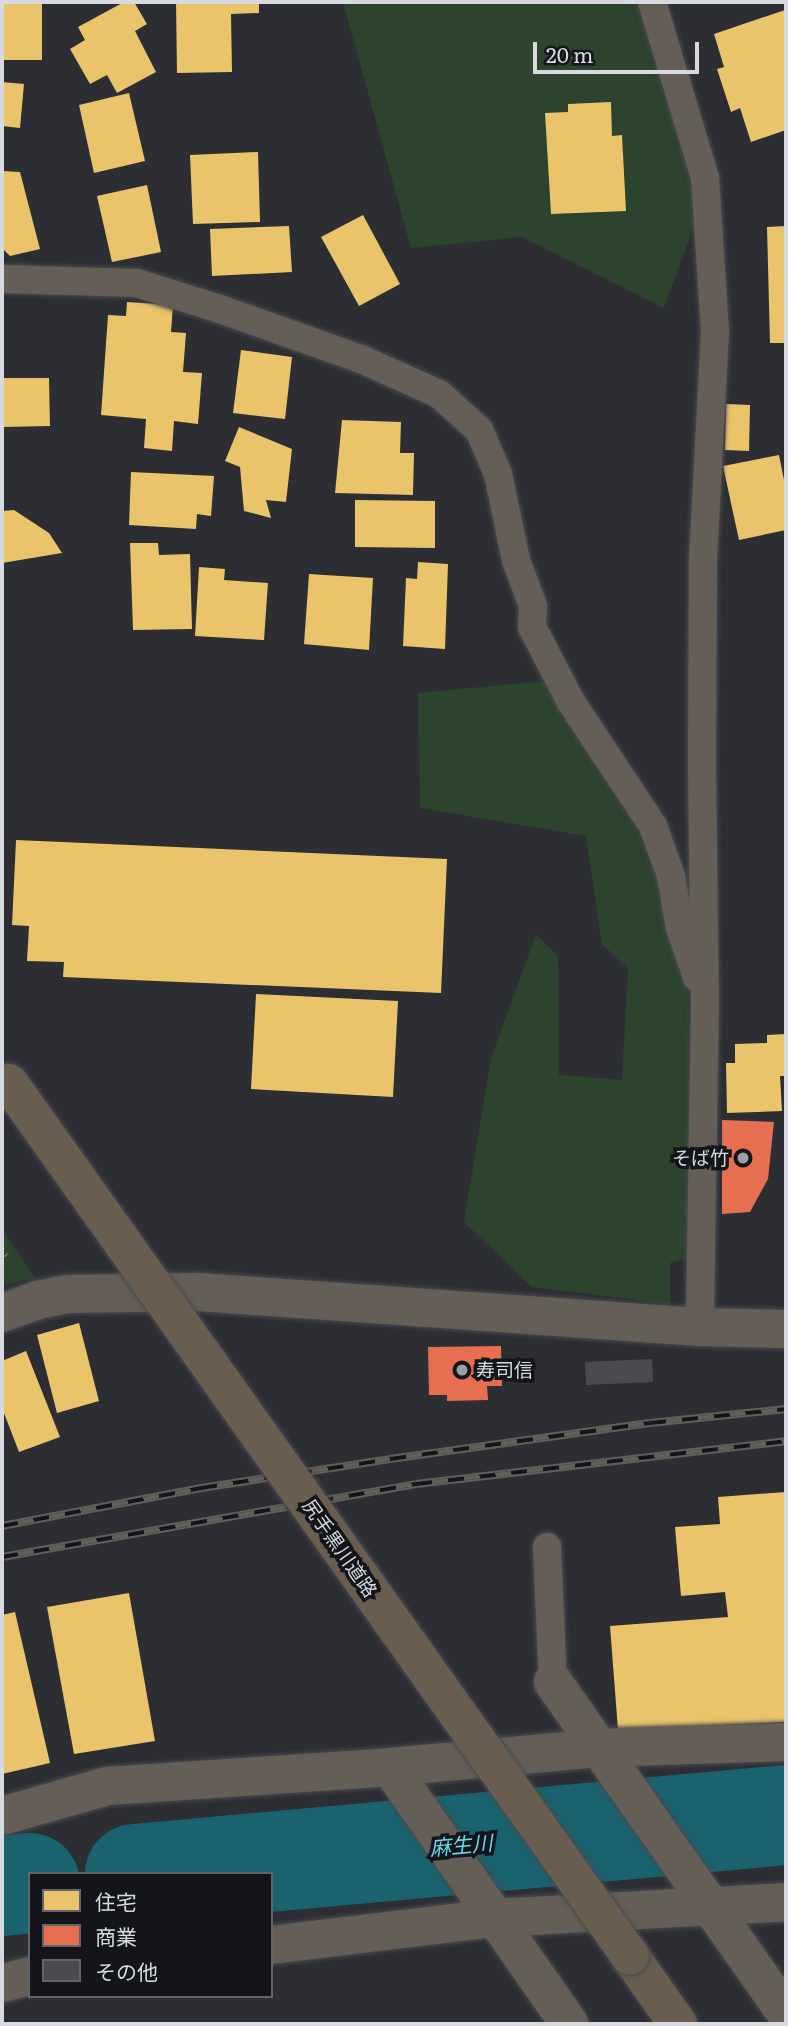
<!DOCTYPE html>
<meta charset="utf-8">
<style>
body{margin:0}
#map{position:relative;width:788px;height:2026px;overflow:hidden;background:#2c2e34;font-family:Literata,"Noto Sans JP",serif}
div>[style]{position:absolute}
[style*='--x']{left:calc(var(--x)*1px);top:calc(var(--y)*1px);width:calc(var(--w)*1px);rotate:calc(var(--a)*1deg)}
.green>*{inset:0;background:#2c432d}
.homes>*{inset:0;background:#e9c46a}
.shops>*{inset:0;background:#e76f51}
.river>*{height:100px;margin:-50px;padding:0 50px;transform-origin:50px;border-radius:50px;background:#1b626f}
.building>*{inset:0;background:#494b50}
.path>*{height:4.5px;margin-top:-2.25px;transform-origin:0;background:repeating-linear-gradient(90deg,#66625e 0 2px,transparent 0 7px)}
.roads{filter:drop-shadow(0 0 2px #484a4f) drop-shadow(0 0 2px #484a4f)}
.service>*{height:28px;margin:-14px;padding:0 14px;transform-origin:14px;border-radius:14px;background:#645e56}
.minor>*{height:38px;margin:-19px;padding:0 19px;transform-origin:19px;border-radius:19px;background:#645e56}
.primary>*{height:38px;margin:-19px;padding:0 19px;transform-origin:19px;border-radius:19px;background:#685d4e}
.rail>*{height:8px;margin-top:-4px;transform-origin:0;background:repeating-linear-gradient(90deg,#13151a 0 16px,#625e59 0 32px);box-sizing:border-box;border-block:2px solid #625e59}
.bridges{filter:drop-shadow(0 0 2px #484a4f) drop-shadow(0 0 2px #484a4f)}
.primary-bridge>*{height:38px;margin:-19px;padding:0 19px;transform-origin:19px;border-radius:19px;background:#685d4e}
.dots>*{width:19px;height:19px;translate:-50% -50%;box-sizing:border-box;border:4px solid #13151a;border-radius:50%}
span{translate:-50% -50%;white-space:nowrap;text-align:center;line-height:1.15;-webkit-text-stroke:7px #13151a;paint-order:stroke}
.poi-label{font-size:19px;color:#d7dae1}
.right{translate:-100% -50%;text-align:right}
.left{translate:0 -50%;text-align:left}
.street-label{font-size:19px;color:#d7dae1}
.water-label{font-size:21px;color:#6bdaef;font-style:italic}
.frame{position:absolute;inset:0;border:4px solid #d7dae1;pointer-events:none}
.legend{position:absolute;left:28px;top:1872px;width:245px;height:126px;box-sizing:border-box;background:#13151a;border:2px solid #61646a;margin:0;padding:9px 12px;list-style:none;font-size:21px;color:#d7dae1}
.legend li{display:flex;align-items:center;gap:14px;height:35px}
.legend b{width:35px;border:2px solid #61646a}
.scale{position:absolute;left:533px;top:42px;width:166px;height:32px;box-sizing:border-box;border:4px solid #d7dae1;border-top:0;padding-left:9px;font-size:21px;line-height:24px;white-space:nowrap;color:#d7dae1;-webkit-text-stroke:5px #13151a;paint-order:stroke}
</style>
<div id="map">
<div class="green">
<div style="clip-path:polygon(343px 2px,648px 2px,701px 207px,664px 308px,522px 237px,411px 248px)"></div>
<div style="clip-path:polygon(575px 678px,624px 804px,687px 924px,691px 1257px,670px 1263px,670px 1304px,532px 1287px,464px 1222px,491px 1058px,536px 934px,558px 956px,559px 1075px,622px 1080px,628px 969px,602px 944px,586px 836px,420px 808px,418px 693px)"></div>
<div style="clip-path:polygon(2px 1228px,35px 1278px,2px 1286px)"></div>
</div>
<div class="homes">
<div style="clip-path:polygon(2px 2px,42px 2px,42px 60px,2px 60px)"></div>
<div style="clip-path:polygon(124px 2px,134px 2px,147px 24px,135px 31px,156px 72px,117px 93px,107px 75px,90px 84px,70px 49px,85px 40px,78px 27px)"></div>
<div style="clip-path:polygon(176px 2px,259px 2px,259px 13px,231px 14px,232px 72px,177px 73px)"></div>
<div style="clip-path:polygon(785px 10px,786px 130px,751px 142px,740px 108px,731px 112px,717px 69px,724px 67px,714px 34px)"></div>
<div style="clip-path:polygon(2px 82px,24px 84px,20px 128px,2px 126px)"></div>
<div style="clip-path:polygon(129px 93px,145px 161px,94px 173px,79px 105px)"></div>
<div style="clip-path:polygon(611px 102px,612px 136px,622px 135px,626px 211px,551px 214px,545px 113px,568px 112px,568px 104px)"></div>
<div style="clip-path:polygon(258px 152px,260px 222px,193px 224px,190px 155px)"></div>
<div style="clip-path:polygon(2px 171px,20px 172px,40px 249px,10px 256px,2px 248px)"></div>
<div style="clip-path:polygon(147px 185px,161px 252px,112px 262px,97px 196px)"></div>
<div style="clip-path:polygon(363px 215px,400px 284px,359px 306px,321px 237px)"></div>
<div style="clip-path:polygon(289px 226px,292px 272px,212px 276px,210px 229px)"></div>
<div style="clip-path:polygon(786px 226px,786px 343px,770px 343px,767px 227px)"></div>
<div style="clip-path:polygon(127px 302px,173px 305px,171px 332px,186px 333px,183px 372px,202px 373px,198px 424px,174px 421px,172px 451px,144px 448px,146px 419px,101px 415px,108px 315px,126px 316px)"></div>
<div style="clip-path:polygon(241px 350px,292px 357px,285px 419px,233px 413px)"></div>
<div style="clip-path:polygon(2px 378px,49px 378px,50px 426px,2px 427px)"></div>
<div style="clip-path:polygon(726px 404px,750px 405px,749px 451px,725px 450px)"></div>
<div style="clip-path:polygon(342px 420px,401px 422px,400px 453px,414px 453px,413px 495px,335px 493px)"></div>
<div style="clip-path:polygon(239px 427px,292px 449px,286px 502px,266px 500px,271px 518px,244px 511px,240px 467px,225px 461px)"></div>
<div style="clip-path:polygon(779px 455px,786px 490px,786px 530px,739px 540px,723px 466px)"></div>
<div style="clip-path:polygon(131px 472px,214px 476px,211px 516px,197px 514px,196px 529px,129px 525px)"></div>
<div style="clip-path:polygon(355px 500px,435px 501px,435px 548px,355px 547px)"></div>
<div style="clip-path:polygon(14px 510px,49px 533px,62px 553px,2px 563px,2px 511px)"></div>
<div style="clip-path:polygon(130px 543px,158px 543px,159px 555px,190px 554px,192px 629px,133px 630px)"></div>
<div style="clip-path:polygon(418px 562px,448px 564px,445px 649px,403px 646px,406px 578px,417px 579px)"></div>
<div style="clip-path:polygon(199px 567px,225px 569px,224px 580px,268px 583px,264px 640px,195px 636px)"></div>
<div style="clip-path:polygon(309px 574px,373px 578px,369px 650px,304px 644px)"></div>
<div style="clip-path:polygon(16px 840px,447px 859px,441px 993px,63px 977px,64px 962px,27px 961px,29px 926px,12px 925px)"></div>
<div style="clip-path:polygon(256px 994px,398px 1001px,393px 1097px,251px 1089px)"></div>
<div style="clip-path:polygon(786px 1034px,786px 1076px,780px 1076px,782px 1111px,727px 1113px,726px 1063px,735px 1063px,735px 1044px,767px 1043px,767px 1035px)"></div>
<div style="clip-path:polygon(79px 1323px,99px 1401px,57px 1413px,37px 1335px)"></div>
<div style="clip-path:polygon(26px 1351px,60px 1437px,19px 1452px,2px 1408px,2px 1361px)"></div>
<div style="clip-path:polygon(786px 1492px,786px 1722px,618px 1730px,610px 1626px,728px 1617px,725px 1592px,681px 1596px,675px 1527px,720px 1524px,718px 1497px)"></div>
<div style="clip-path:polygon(129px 1593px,155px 1741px,74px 1754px,47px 1607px)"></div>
<div style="clip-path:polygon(15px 1612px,50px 1763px,2px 1774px,2px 1615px)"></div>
</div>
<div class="shops">
<div style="clip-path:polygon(722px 1120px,774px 1122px,768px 1179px,750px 1212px,722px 1214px)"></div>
<div style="clip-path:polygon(501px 1346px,502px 1386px,487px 1386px,488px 1400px,447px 1401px,447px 1395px,429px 1395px,428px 1347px)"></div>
</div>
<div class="river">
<div style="--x:135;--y:1874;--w:654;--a:-5.18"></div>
<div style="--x:2;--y:1886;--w:28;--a:-6"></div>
</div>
<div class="building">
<div style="clip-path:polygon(652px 1359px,653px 1382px,586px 1385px,585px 1362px)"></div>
</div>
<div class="path">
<div style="--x:2;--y:1248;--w:13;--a:58"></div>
</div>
<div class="roads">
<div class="service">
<div style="--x:652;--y:2;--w:183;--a:73.2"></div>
<div style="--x:705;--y:177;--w:154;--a:86.3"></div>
<div style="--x:715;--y:331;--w:226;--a:93"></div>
<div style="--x:703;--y:557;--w:211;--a:90.3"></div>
<div style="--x:702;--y:768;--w:231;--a:89.3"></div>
<div style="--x:705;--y:999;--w:328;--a:90.9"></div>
<div style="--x:2;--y:279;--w:135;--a:1.7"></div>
<div style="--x:137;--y:283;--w:84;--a:17.4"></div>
<div style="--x:217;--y:308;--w:153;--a:19.5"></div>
<div style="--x:361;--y:359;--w:85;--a:24.2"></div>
<div style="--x:439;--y:394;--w:54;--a:42"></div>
<div style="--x:479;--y:430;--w:48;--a:66.6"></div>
<div style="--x:498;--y:474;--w:88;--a:78.2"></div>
<div style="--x:516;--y:560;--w:49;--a:69.7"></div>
<div style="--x:533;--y:606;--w:21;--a:93"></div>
<div style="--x:532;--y:627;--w:85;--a:62.5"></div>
<div style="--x:571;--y:702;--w:149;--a:56.5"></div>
<div style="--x:653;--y:826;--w:53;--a:70.2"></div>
<div style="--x:671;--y:876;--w:53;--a:80.2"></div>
<div style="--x:680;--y:928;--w:52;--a:70.9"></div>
<div style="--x:547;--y:1547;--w:135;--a:87.5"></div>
</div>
<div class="minor">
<div style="--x:2;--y:1313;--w:37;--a:-20"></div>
<div style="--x:37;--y:1300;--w:32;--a:-11"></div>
<div style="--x:68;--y:1294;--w:130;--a:-0.9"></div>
<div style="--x:198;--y:1292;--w:503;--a:3.99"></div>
<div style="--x:700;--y:1327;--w:86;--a:1.3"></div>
<div style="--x:553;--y:1682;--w:406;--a:54.9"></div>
<div style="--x:390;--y:1767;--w:313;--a:55.1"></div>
<div style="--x:2;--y:1816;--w:109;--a:-15.9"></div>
<div style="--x:107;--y:1786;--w:284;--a:-3.8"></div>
<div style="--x:390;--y:1767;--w:209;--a:-5.2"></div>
<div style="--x:598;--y:1748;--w:188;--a:-1.8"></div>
<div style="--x:271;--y:1945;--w:225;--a:-6.9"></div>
<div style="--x:494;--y:1918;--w:292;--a:-3.1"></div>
<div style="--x:2;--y:1983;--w:29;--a:-14"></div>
</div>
<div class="primary">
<div style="--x:630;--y:1956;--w:83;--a:54.8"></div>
</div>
</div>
<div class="rail">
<div style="--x:2;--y:1526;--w:203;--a:-10.8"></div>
<div style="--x:201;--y:1488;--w:191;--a:-8.7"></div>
<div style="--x:390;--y:1459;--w:262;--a:-7.9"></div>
<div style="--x:650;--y:1423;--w:137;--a:-5.9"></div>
<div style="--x:2;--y:1557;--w:420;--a:-10"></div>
<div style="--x:416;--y:1484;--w:372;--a:-6.6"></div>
</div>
<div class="bridges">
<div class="primary-bridge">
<div style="--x:9;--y:1083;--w:1071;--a:54.57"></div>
</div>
</div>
<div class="dots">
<div style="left:743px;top:1158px;background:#9b9ea4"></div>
<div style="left:462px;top:1370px;background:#9b9ea4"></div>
</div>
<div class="poi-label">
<span class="right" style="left:729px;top:1158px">そば竹</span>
<span class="left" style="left:476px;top:1370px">寿司信</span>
</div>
<div class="street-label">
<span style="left:340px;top:1548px;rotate:55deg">尻手黒川道路</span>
</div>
<div class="water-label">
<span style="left:461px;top:1844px;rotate:-5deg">麻生川</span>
</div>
<div class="frame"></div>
<ul class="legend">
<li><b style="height:19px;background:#e9c46a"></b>住宅</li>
<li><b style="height:19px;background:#e76f51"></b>商業</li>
<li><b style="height:19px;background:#494b50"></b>その他</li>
</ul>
<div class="scale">20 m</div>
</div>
